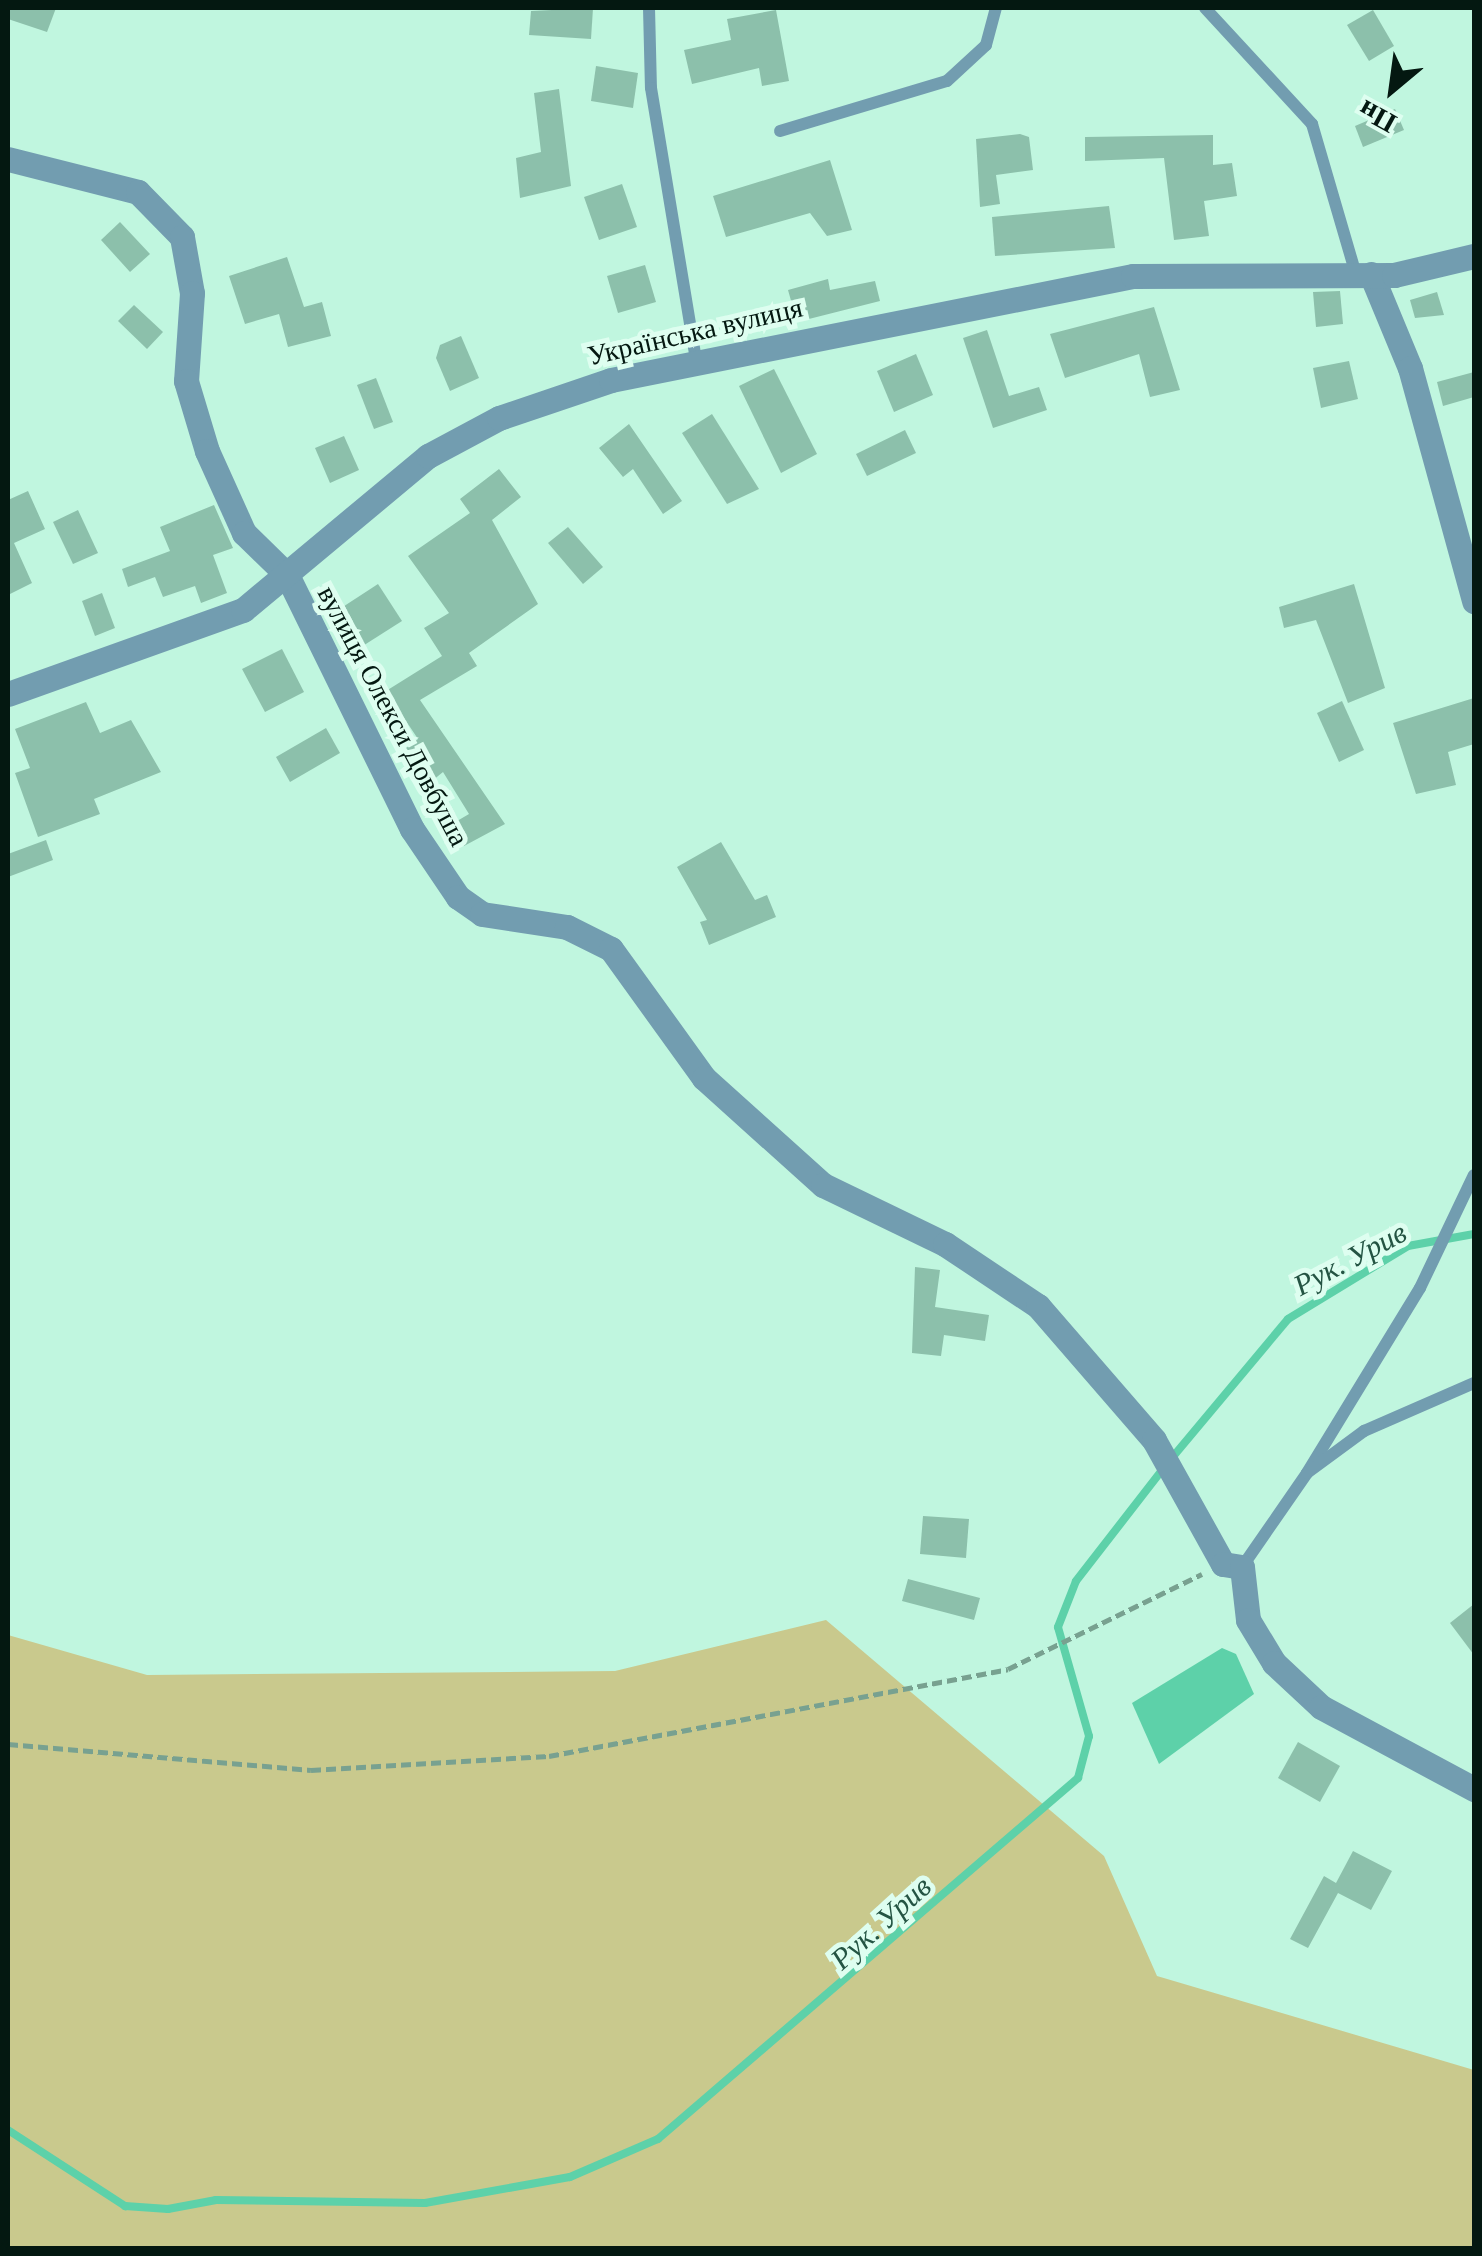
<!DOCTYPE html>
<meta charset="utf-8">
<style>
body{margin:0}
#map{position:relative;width:1482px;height:2256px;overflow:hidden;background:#c0f6df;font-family:"Times New Roman",serif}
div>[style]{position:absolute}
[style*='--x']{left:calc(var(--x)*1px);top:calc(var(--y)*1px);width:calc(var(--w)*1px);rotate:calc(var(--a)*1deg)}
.green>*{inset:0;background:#c9c98d}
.water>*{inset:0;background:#5dd1a9}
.stream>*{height:8px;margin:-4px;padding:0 4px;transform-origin:4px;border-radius:4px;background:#5dd1a9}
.building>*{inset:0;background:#8cc0ab}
.path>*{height:5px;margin-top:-2.5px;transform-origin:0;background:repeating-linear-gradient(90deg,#78a190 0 10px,transparent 0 15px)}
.lane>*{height:12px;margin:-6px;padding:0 6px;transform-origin:6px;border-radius:6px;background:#729db0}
.street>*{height:25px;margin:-12.5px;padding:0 12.5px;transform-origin:12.5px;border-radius:12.5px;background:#729db0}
span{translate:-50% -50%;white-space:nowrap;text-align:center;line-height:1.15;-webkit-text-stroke:10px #defef0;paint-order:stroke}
.street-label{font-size:28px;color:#041811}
.water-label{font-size:30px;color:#245443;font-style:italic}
.frame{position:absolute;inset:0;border:10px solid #041811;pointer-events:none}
.north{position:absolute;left:1342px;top:40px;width:100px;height:100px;-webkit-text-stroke:8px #defef0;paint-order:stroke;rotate:209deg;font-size:28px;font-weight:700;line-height:40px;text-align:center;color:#041811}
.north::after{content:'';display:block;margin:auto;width:35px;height:45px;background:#041811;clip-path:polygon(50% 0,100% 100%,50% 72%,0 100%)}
</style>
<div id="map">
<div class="green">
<div style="clip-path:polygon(826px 1620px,1104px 1856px,1157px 1976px,1474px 2070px,1474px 2248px,8px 2248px,8px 1635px,147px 1675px,615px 1671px)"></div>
</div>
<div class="water">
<div style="clip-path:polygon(1222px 1648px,1236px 1654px,1254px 1694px,1159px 1764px,1132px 1703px)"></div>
</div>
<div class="stream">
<div style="--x:1171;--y:1459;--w:182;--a:-50.1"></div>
<div style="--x:1288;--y:1319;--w:140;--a:-31.3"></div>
<div style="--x:1408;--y:1246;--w:67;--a:-10.3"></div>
<div style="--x:8;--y:2130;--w:140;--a:33"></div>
<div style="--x:125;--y:2206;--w:43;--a:4"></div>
<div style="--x:168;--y:2209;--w:49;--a:-10.6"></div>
<div style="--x:216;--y:2200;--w:209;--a:0.8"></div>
<div style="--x:425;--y:2203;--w:147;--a:-10.2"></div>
<div style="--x:570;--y:2177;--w:96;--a:-23.4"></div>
<div style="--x:658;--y:2139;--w:554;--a:-40.68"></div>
<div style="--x:1078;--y:1778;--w:43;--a:-75.3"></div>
<div style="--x:1089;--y:1736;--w:113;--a:-105.9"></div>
<div style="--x:1058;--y:1627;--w:49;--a:-68.6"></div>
<div style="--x:1076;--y:1581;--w:140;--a:-52.2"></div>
</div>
<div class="building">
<div style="clip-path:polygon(8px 8px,56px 8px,47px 32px,8px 19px)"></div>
<div style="clip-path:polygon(593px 8px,591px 39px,529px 35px,531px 11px)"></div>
<div style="clip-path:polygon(776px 10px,789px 81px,762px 86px,759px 68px,692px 84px,684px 50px,731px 40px,727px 19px)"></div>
<div style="clip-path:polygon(1373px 10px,1394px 46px,1369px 61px,1347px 25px)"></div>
<div style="clip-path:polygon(596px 66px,638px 73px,633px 108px,591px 101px)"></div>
<div style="clip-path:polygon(559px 89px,571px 186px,520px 198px,516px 158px,541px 152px,534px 93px)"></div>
<div style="clip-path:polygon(1395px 109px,1404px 130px,1363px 147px,1355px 126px)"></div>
<div style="clip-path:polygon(1020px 134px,1029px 137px,1033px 170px,996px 175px,1000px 204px,980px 207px,976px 139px)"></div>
<div style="clip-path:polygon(1213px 135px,1213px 165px,1232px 163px,1237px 196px,1204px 201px,1209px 236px,1174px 240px,1164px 158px,1085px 161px,1085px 137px)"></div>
<div style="clip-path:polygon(830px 160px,852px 230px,827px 236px,810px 213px,726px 237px,713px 196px)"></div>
<div style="clip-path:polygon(622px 184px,637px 227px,599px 240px,584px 197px)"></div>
<div style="clip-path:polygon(1109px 206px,1115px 248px,995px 256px,992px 217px)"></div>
<div style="clip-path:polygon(120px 222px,150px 254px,130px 272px,101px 240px)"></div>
<div style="clip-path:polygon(287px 257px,304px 307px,322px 302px,331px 336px,288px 347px,279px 314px,245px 324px,229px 276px)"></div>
<div style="clip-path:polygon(645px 265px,656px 302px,618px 313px,607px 276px)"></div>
<div style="clip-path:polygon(828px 279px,830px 290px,875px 281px,880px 301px,797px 322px,788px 290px)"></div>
<div style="clip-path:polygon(1340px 291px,1343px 324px,1316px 327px,1313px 292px)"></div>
<div style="clip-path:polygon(1437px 292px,1444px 315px,1415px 318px,1410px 300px)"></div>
<div style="clip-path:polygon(134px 305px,163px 332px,147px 349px,118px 321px)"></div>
<div style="clip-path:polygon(1154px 307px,1180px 390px,1150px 397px,1139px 354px,1065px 378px,1050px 334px)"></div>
<div style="clip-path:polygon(987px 330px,1009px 396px,1039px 387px,1047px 410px,993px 428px,963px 338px)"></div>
<div style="clip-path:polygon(461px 336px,479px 378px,450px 391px,436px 358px,440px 345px)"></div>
<div style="clip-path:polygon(916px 354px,933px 395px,894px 412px,877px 371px)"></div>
<div style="clip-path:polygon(1349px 361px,1358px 399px,1321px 408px,1313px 368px)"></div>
<div style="clip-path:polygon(774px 369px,817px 454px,781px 473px,739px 386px)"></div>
<div style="clip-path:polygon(1474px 372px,1474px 397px,1443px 406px,1437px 382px)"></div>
<div style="clip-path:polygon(376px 378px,393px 422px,374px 429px,357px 385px)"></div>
<div style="clip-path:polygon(712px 414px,759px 489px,727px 504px,682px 433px)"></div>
<div style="clip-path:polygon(629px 424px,682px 501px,663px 514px,633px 469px,623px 477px,599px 448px)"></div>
<div style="clip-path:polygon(905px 430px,916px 453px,867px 476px,856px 454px)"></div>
<div style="clip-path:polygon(344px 436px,359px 470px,330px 483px,315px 448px)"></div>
<div style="clip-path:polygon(499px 469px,521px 497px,492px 520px,538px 604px,469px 653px,477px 666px,420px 700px,505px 824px,464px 846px,452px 824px,469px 814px,443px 772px,427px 785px,401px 752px,418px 739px,386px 691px,442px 656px,424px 628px,449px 613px,408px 556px,470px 513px,460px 499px)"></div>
<div style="clip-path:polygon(28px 491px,45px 529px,14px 543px,32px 583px,8px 595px,8px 500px)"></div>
<div style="clip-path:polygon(214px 505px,233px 548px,213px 555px,227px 593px,201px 603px,195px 586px,163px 597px,155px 577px,128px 587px,122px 569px,170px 551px,160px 527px)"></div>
<div style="clip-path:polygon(78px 510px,98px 553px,73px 564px,53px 522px)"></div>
<div style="clip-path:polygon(568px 527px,603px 567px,583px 584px,548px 543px)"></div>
<div style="clip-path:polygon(378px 584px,402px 621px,358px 649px,335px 612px)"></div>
<div style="clip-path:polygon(1354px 584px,1385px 688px,1348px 703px,1316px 620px,1284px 628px,1279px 607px)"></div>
<div style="clip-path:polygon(102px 593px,115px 628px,95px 636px,82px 601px)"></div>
<div style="clip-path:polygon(282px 649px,304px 692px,265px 712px,242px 669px)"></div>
<div style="clip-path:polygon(1474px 698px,1474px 744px,1448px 752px,1456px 785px,1416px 794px,1393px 723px)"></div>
<div style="clip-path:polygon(1342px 701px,1364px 750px,1339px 762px,1317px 713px)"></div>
<div style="clip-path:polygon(86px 702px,100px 733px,131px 720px,161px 772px,94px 799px,100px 814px,38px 837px,15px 773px,30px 768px,15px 729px)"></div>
<div style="clip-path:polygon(326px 728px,340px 753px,290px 782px,276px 757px)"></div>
<div style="clip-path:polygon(46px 840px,53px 860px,8px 877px,8px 854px)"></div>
<div style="clip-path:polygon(721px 842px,755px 900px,767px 895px,776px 917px,709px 945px,700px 922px,707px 920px,677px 867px)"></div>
<div style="clip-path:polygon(915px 1267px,940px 1270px,935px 1307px,989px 1315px,985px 1341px,944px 1335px,941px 1356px,912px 1353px)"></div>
<div style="clip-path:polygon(923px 1516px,969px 1519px,966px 1558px,920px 1554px)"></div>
<div style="clip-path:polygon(908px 1579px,980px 1598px,974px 1620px,902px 1601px)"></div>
<div style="clip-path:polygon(1474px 1604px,1474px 1655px,1450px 1623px)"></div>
<div style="clip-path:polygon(1298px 1742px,1340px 1766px,1320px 1802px,1278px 1778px)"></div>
<div style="clip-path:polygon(1353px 1851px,1392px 1871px,1371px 1910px,1338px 1893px,1308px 1948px,1290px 1939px,1324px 1876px,1336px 1883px)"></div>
</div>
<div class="path">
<div style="--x:8;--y:1744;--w:304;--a:4.9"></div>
<div style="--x:311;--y:1770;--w:238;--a:-3.4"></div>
<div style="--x:549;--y:1756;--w:467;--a:-10.7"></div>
<div style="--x:1008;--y:1669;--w:216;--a:-26.1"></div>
</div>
<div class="lane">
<div style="--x:649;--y:8;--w:80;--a:88.6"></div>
<div style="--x:651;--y:88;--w:275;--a:80.6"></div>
<div style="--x:1205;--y:8;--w:158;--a:47.3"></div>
<div style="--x:1312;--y:124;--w:156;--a:73.7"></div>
<div style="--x:780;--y:131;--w:174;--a:-16.7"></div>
<div style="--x:947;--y:81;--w:53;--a:-42.7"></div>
<div style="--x:986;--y:45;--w:38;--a:-75"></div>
<div style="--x:1307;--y:1473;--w:217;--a:-58.6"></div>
<div style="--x:1420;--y:1288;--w:125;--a:-64.5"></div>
<div style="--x:1242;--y:1567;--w:114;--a:-55.3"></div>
<div style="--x:1307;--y:1473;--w:71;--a:-36.4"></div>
<div style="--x:1364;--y:1431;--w:120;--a:-23.6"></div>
</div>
<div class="street">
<div style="--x:8;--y:159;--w:134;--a:14.2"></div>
<div style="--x:138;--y:192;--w:63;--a:45.6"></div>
<div style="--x:182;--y:237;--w:57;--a:79.9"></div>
<div style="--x:192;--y:293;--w:88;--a:93.9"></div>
<div style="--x:186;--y:381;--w:73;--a:73.3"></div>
<div style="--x:207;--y:451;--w:90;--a:65.7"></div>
<div style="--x:244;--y:533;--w:60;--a:44.3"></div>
<div style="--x:287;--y:575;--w:283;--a:63.8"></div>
<div style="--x:412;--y:829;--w:82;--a:55.9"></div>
<div style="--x:458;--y:897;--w:29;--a:35"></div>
<div style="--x:482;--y:914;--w:86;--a:8.7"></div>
<div style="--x:567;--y:927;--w:49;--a:26.6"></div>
<div style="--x:611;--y:949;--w:159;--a:54.2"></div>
<div style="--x:704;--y:1078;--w:160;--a:42"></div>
<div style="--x:823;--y:1185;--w:136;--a:25.8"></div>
<div style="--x:945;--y:1244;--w:112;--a:33.7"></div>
<div style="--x:1038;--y:1306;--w:177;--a:49.1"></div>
<div style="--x:1154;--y:1440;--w:142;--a:60.9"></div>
<div style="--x:1223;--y:1564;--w:19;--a:9"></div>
<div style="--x:1242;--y:1567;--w:53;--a:83.5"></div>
<div style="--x:1248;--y:1620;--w:50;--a:58.8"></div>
<div style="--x:1274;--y:1663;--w:64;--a:43.1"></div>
<div style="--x:1321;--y:1707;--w:174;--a:28.2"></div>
<div style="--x:1371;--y:274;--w:102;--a:67.5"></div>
<div style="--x:1410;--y:368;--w:242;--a:74.6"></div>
<div style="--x:8;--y:694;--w:250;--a:-19.7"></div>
<div style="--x:243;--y:610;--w:241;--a:-39.8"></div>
<div style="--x:428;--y:456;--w:81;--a:-28.2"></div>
<div style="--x:499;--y:418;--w:118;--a:-18.7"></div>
<div style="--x:611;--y:380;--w:532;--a:-11.27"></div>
<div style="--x:1133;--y:276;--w:261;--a:-0.2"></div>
<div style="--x:1394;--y:275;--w:82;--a:-13.4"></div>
</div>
<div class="street-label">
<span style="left:695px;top:332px;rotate:-13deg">Українська вулиця</span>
<span style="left:393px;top:716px;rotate:62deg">вулиця Олекси Довбуша</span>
</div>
<div class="water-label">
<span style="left:1350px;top:1259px;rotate:-28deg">Рук. Урив</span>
<span style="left:881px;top:1923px;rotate:-42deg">Рук. Урив</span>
</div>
<div class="frame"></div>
<div class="north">Пн</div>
</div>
